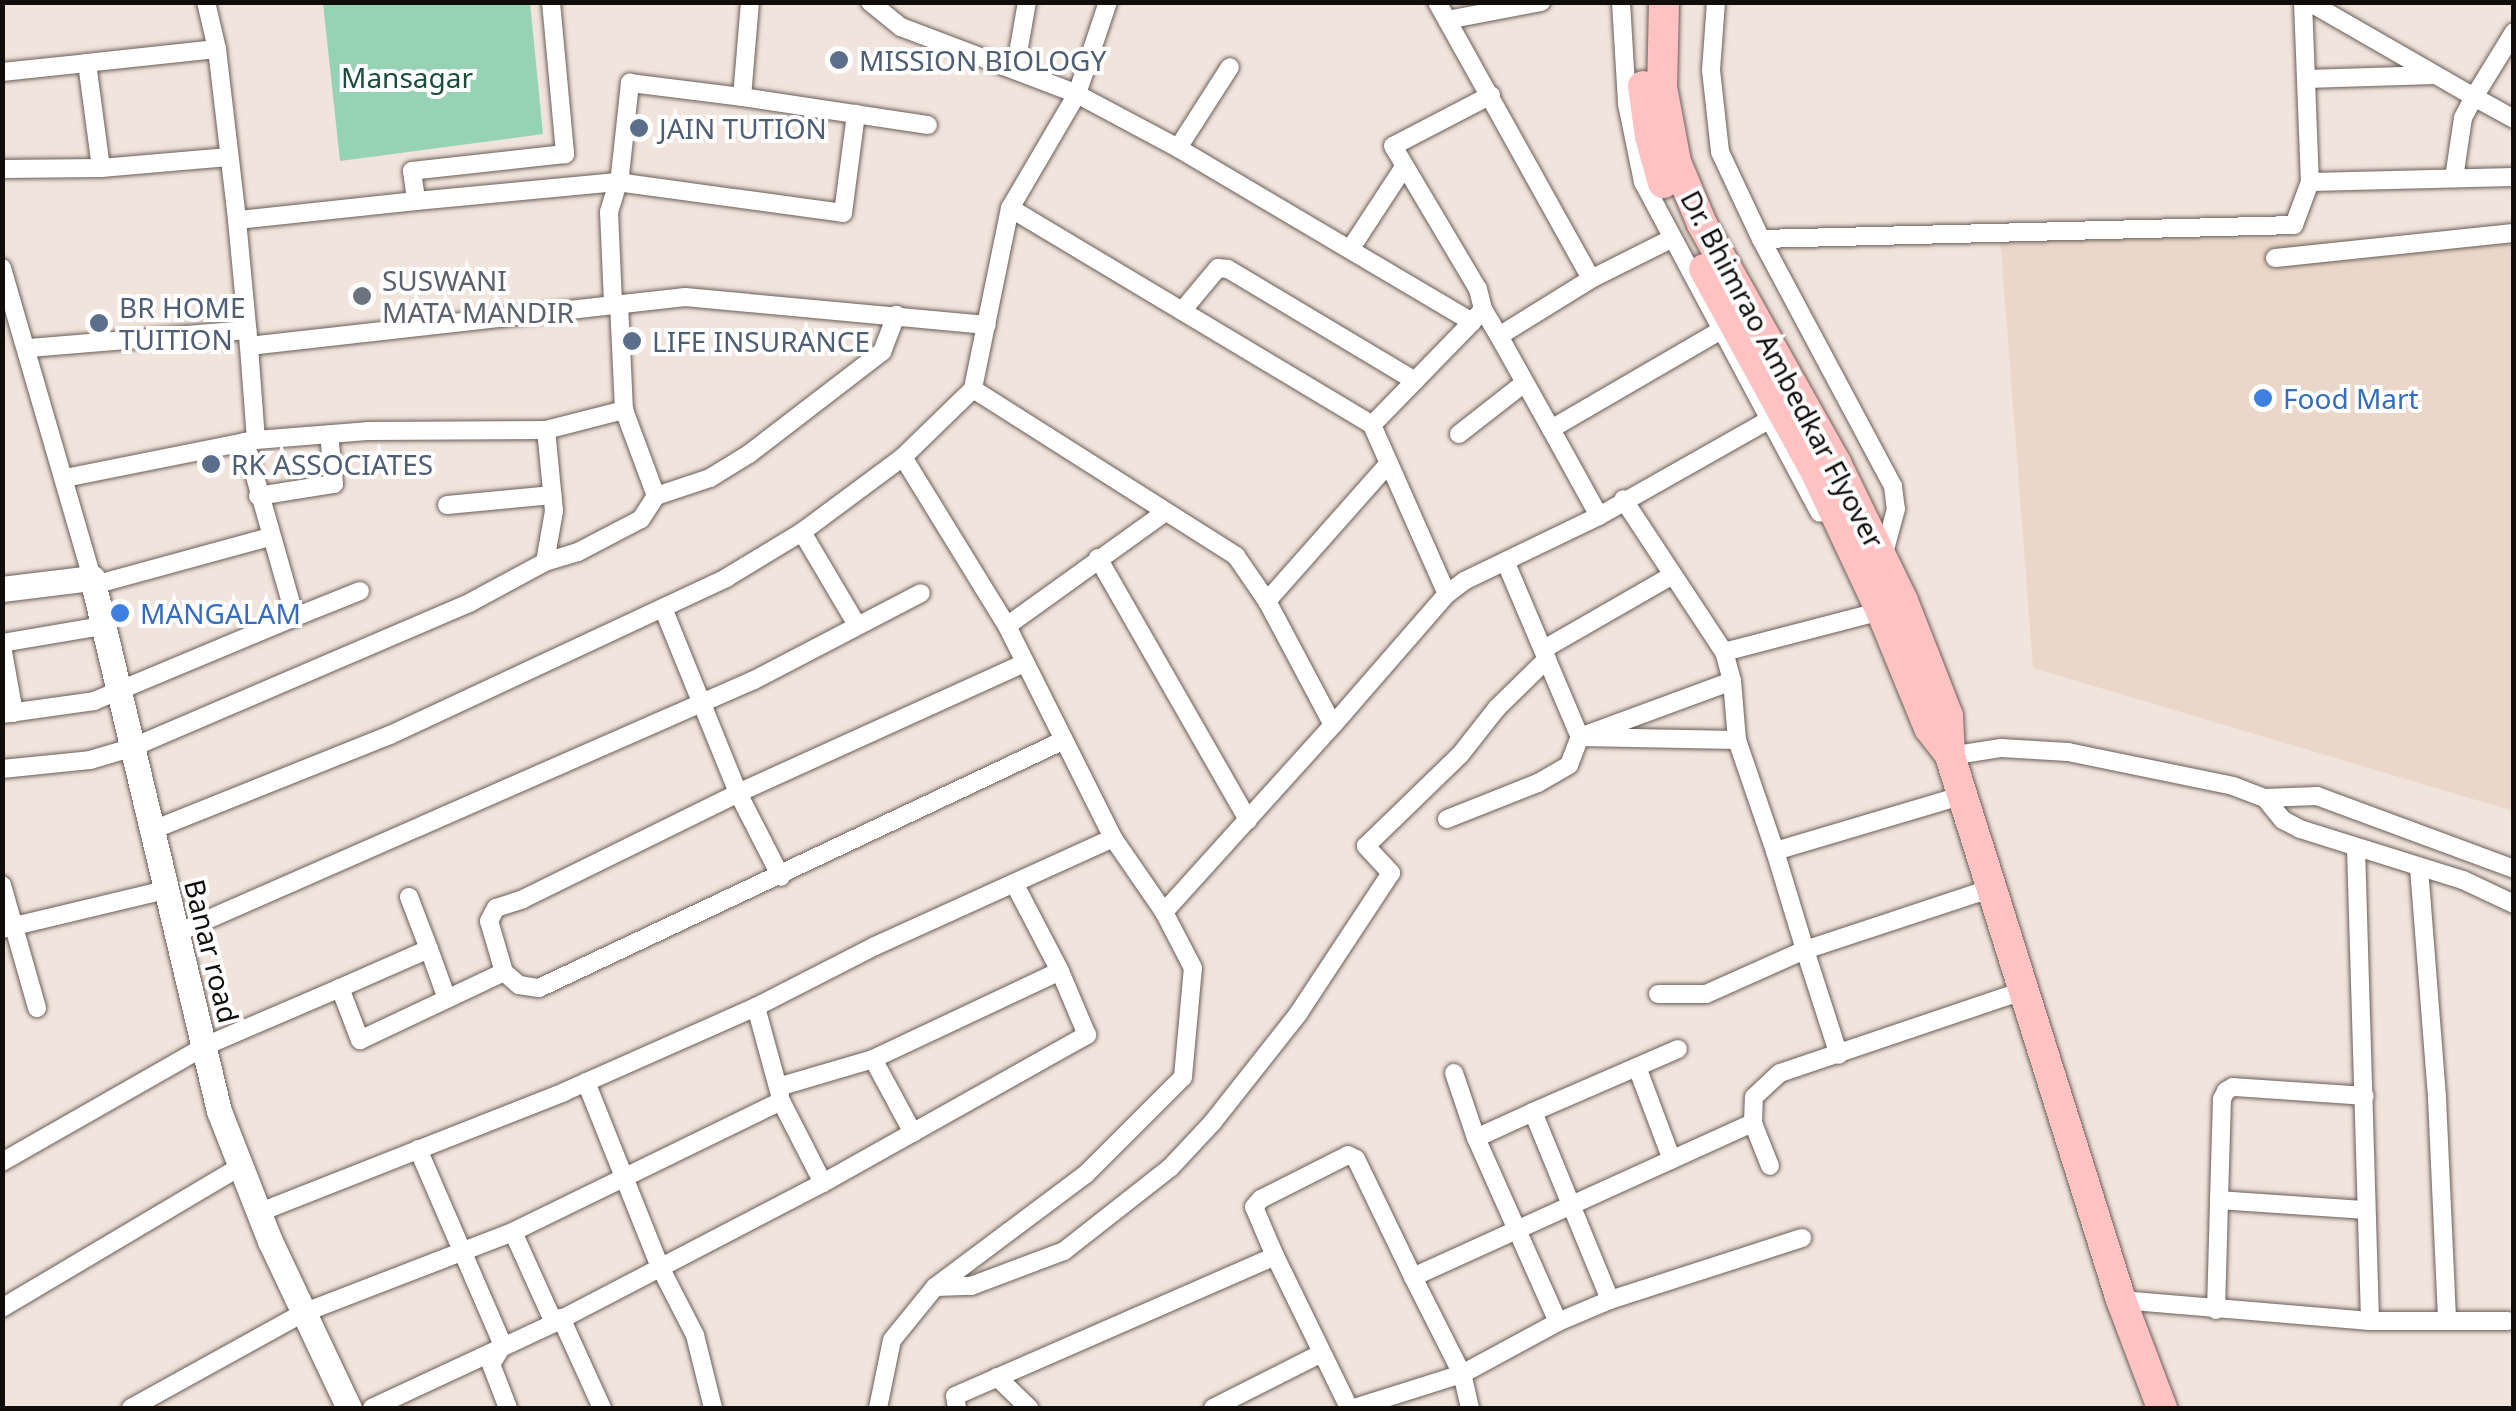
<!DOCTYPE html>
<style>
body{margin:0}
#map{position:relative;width:2516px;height:1411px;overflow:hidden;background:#f1e4dc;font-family:"Noto Sans",sans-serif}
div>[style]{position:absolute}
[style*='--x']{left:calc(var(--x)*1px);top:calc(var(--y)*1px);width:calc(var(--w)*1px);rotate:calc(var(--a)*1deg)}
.built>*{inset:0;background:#ebd7ca}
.green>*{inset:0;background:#96d2b4}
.roads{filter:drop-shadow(0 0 2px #695e57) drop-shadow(0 0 2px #695e57)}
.street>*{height:18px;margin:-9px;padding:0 9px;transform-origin:9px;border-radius:9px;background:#fff}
.secondary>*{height:25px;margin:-12.5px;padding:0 12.5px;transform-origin:12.5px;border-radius:12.5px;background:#fff}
.primary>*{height:30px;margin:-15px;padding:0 15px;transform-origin:15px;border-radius:15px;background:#fdc2c1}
.dots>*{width:28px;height:28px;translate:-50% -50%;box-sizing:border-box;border:5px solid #fff;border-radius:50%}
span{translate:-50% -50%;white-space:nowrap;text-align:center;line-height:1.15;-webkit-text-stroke:8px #fff;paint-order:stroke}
.service-label{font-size:28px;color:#4e5e75}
.left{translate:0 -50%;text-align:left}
.park-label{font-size:28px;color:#194e39}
.worship-label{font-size:28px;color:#5b616d}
.street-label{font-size:28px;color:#110d0b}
.shop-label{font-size:28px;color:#366cbe}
.frame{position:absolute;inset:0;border:5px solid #110d0b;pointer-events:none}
</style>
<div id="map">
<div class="built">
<div style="clip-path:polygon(2000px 237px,2513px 240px,2513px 811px,2033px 668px)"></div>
</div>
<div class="green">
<div style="clip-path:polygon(323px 3px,530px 3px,543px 134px,340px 161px)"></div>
</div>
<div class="roads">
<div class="street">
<div style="--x:206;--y:2;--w:48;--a:76.8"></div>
<div style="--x:217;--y:49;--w:172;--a:83.3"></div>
<div style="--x:551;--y:2;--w:153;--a:84.7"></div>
<div style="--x:565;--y:154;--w:154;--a:173.7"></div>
<div style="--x:412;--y:171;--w:30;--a:82"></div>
<div style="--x:416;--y:201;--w:180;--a:173.9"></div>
<div style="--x:237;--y:220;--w:127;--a:84.6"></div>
<div style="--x:249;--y:346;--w:439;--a:-6.4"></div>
<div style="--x:685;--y:297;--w:303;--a:5.3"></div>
<div style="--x:750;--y:2;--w:95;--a:94.8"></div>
<div style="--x:742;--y:97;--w:188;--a:8.6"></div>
<div style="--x:870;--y:2;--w:40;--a:39"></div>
<div style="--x:901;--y:27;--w:188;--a:20.8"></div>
<div style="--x:1077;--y:94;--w:97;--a:-71.4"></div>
<div style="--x:1437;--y:2;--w:317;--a:60.9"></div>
<div style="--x:1591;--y:279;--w:108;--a:148.2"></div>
<div style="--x:1499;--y:336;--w:31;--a:-121"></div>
<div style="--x:1621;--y:2;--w:102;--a:86.6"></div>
<div style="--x:1627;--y:104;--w:80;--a:78.4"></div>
<div style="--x:1643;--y:182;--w:375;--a:61.9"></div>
<div style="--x:1716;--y:2;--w:68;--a:94.2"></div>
<div style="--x:1711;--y:70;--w:82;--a:83.7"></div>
<div style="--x:1720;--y:152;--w:96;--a:64.8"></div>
<div style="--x:1761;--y:239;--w:280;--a:61.9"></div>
<div style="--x:1893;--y:486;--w:23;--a:83"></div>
<div style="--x:1896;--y:509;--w:50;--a:105.2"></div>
<div style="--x:2303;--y:2;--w:180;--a:87.8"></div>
<div style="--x:2310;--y:182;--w:204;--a:-1.4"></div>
<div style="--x:2309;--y:2;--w:190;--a:29.9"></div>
<div style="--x:2474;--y:97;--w:24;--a:118"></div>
<div style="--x:2463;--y:118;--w:61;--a:98.5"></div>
<div style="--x:1447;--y:20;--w:96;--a:-10.8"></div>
<div style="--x:2514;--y:32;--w:76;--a:121.6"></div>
<div style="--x:2474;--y:97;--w:46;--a:28.8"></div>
<div style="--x:217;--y:49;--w:131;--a:173.9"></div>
<div style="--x:87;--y:63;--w:106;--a:82.4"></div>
<div style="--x:101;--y:168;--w:128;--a:-4.9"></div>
<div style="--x:1015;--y:70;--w:69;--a:-80"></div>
<div style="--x:2;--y:72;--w:85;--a:-6"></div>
<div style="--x:2306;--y:79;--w:129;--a:-1.8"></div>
<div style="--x:1491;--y:95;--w:110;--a:152.5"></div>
<div style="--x:1393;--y:146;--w:166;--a:59.3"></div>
<div style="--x:1478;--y:289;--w:21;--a:76"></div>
<div style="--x:1483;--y:309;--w:17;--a:130"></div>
<div style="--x:1472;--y:322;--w:342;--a:-149.4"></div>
<div style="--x:1178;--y:148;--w:115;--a:-151.9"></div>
<div style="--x:1077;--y:94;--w:132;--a:120.4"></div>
<div style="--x:1010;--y:208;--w:422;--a:30.9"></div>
<div style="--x:1372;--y:425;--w:185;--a:66.1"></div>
<div style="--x:1447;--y:594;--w:21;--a:-37"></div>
<div style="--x:1464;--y:581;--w:150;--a:-25.7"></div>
<div style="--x:1178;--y:148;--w:96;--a:-57.3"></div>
<div style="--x:2;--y:169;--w:99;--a:-0.6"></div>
<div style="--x:416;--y:201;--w:202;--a:-5.4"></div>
<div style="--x:617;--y:182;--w:228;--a:7.8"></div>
<div style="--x:843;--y:213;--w:100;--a:-82.5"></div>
<div style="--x:1010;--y:208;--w:185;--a:101.6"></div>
<div style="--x:973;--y:389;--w:312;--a:32.4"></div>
<div style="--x:1236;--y:556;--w:55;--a:55.4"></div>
<div style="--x:1267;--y:601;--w:140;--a:62"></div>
<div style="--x:1333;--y:725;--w:174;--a:-49"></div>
<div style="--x:1761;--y:239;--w:533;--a:-1.5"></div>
<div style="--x:2294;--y:225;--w:46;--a:-69.6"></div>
<div style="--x:1351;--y:248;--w:97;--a:-56.8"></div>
<div style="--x:2275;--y:258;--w:240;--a:-6"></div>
<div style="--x:2;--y:268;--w:323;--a:73.8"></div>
<div style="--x:1591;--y:279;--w:89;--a:-26.6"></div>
<div style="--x:613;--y:303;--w:91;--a:-92.5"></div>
<div style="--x:609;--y:212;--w:39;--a:-73"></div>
<div style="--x:620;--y:175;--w:93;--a:-83.8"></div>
<div style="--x:630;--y:83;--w:113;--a:7.1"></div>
<div style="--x:1182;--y:311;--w:56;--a:-50.1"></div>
<div style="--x:1218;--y:268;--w:10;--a:6"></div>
<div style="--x:1228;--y:269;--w:218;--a:30.9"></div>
<div style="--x:1499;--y:336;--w:107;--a:60.8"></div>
<div style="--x:1551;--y:429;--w:197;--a:-30.2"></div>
<div style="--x:29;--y:348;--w:219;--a:-4.7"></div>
<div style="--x:973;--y:389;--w:98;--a:135.8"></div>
<div style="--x:903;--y:457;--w:198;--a:58.4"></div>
<div style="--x:624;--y:410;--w:92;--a:69.6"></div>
<div style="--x:1372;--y:425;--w:144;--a:-45.8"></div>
<div style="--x:1551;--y:429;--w:99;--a:61.1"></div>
<div style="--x:1599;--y:516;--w:195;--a:-29.5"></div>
<div style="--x:1459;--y:434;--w:81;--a:-38"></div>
<div style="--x:256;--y:440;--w:111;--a:-4.6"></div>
<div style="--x:367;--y:431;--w:179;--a:-0.3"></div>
<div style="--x:546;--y:430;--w:81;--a:-14.4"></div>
<div style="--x:624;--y:410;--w:107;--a:-92.7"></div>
<div style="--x:65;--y:478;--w:195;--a:-11.3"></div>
<div style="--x:256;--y:440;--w:94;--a:-94.3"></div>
<div style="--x:258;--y:496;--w:77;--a:-9"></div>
<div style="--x:334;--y:484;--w:50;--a:-95.7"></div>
<div style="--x:447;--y:505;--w:106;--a:-5.4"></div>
<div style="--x:1164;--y:513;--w:193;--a:144.3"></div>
<div style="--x:1007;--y:626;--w:237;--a:63.4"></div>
<div style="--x:1113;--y:838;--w:90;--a:55.4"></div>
<div style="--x:1164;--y:912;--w:252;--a:-47.9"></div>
<div style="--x:802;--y:532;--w:108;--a:59.4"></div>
<div style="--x:1098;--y:558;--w:302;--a:60.2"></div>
<div style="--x:545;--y:562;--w:34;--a:-17"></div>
<div style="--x:578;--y:552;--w:71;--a:-27.6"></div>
<div style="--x:641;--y:519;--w:27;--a:-57"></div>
<div style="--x:656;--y:496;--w:57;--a:-18.4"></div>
<div style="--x:710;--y:478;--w:46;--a:-31.6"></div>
<div style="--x:749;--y:454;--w:168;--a:-37.5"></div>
<div style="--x:882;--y:352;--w:40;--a:-69"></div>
<div style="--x:1506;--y:563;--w:189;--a:67"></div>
<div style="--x:1580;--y:737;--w:162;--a:-20.2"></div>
<div style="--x:1732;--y:681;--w:30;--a:-105"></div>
<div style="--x:1724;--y:652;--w:183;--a:-123.4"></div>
<div style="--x:94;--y:585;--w:182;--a:-15.3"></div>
<div style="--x:1267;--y:601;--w:183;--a:-48.5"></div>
<div style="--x:663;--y:608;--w:200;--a:67.9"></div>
<div style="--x:738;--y:793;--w:94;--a:62.9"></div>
<div style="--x:295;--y:617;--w:70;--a:-21.8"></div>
<div style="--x:2;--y:643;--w:102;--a:-9.6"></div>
<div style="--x:2;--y:646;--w:68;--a:79.8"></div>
<div style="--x:1544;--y:649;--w:146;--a:-29.9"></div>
<div style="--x:1724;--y:652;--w:162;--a:-14.6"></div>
<div style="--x:2;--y:714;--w:93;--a:-8"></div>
<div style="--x:94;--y:701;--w:218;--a:-22.7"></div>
<div style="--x:295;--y:617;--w:182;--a:-105.9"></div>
<div style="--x:1737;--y:740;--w:117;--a:71.1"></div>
<div style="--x:1950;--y:756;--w:52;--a:-8.9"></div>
<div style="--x:2001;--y:748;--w:67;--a:3.4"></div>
<div style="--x:2068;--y:752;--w:168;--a:11.6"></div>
<div style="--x:2233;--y:786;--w:34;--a:21"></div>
<div style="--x:2265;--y:798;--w:52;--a:-2.2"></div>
<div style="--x:2317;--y:796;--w:210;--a:20.3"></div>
<div style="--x:2;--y:769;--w:88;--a:-5.8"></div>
<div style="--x:90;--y:760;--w:43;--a:-16.3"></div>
<div style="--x:131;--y:748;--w:370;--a:-23.2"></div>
<div style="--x:471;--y:602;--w:84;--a:-28.4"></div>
<div style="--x:545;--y:562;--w:52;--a:-80"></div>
<div style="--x:554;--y:511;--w:81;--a:-95.6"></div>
<div style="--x:1964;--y:795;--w:197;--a:163.5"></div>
<div style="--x:1775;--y:851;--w:103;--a:73.1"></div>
<div style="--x:1805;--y:950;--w:197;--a:-18.3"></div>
<div style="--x:2265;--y:798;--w:28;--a:51"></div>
<div style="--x:2283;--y:820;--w:19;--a:28"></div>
<div style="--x:2300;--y:829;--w:171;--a:17.4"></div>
<div style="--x:2463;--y:880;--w:56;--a:25.2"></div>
<div style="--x:1447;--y:819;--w:98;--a:-21.6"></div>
<div style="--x:1538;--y:783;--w:36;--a:-30"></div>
<div style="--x:1569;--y:765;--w:30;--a:-69"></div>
<div style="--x:1580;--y:737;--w:157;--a:1.1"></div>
<div style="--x:1737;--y:740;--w:59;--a:-94.8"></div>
<div style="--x:150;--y:831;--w:258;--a:-21.8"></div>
<div style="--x:390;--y:735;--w:371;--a:-25"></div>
<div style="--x:726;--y:578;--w:89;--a:-31.2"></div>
<div style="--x:802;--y:532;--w:126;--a:-36.6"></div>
<div style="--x:2356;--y:848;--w:473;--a:88.3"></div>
<div style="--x:2419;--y:868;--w:231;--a:85.5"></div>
<div style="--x:2437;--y:1098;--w:221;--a:87.4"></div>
<div style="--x:1014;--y:883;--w:99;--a:62.4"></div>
<div style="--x:2;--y:885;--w:128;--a:74.1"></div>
<div style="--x:409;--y:897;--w:56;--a:69"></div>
<div style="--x:2;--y:929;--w:169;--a:-13.4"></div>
<div style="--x:177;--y:933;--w:630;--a:-23.68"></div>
<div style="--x:754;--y:680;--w:188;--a:-27.5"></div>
<div style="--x:504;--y:972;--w:53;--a:-106.4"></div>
<div style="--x:489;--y:921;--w:15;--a:-62"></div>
<div style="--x:496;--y:908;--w:28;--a:-18"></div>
<div style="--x:523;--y:899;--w:240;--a:-26.2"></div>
<div style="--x:738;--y:793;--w:315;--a:-24.4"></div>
<div style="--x:340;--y:988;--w:97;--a:-23.7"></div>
<div style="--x:429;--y:949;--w:53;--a:70.2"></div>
<div style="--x:1658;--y:994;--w:48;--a:0"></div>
<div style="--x:1706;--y:994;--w:108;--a:-24"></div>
<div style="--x:1805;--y:950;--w:110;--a:72.1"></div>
<div style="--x:756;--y:1007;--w:91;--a:74.7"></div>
<div style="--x:1637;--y:1067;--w:99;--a:69.4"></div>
<div style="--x:1454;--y:1073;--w:69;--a:71.3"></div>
<div style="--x:586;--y:1082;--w:199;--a:68.2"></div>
<div style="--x:660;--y:1267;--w:76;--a:62.8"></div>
<div style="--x:695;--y:1335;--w:75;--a:76.1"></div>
<div style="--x:778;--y:1087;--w:99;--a:-16.4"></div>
<div style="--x:1533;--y:1112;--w:203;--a:67.7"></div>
<div style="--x:1610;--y:1300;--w:56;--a:157.1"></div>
<div style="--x:1558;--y:1322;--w:201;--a:-114"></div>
<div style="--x:1476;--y:1138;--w:63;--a:-24.5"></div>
<div style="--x:1533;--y:1112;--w:158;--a:-23.5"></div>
<div style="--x:1753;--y:1123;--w:46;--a:68.4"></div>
<div style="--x:418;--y:1149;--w:214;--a:66.6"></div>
<div style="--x:503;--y:1345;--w:22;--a:122"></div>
<div style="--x:491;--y:1364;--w:47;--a:68.9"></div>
<div style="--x:2;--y:1162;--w:234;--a:-29.7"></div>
<div style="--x:205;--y:1046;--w:147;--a:-23.2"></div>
<div style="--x:340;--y:988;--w:56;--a:69"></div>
<div style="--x:360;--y:1040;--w:159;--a:-25.3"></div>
<div style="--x:504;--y:972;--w:20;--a:41"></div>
<div style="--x:519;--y:985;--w:20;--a:9"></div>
<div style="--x:539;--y:988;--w:578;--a:-25.28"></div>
<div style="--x:823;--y:1183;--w:92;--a:-117.1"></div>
<div style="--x:781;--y:1101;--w:298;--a:154"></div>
<div style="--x:513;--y:1232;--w:100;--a:65.7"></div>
<div style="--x:554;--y:1323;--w:303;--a:-27.5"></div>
<div style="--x:823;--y:1183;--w:303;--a:-29.3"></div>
<div style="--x:1087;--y:1035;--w:69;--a:-112.9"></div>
<div style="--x:1060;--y:971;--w:207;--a:154.8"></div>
<div style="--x:873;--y:1059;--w:84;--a:61.6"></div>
<div style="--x:2365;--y:1210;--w:146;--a:-176.1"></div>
<div style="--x:2219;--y:1200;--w:101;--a:-88.3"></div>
<div style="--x:2222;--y:1099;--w:9;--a:-63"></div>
<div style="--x:2226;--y:1091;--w:8;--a:-30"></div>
<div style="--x:2233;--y:1087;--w:132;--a:3.9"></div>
<div style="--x:260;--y:1212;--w:327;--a:-21.5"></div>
<div style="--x:564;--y:1092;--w:210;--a:-23.9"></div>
<div style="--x:756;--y:1007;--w:134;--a:-27.1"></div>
<div style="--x:875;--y:946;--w:261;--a:-24.4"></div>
<div style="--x:1275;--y:1256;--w:53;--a:-113.2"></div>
<div style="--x:1254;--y:1207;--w:11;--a:-49"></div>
<div style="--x:1261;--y:1199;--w:97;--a:-26.8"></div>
<div style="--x:1348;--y:1155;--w:9;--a:27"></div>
<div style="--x:1356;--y:1159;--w:131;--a:64.2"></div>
<div style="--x:935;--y:1287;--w:36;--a:-2"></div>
<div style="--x:971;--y:1286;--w:99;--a:-20.6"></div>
<div style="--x:1064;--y:1251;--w:135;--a:-38.1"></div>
<div style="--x:1170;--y:1168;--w:62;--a:-47"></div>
<div style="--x:1212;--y:1123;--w:139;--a:-51.7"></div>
<div style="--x:1298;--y:1014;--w:169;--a:-56.6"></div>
<div style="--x:1391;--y:873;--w:37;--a:-133"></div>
<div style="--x:1366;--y:846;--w:131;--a:-44.1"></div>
<div style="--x:1460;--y:755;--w:60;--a:-51.8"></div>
<div style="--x:1497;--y:708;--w:70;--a:-44.4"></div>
<div style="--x:1610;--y:1300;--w:202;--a:-17.9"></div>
<div style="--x:2121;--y:1300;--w:250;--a:4.8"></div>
<div style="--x:2370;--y:1321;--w:138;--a:0"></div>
<div style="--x:2;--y:1308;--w:280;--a:-30.7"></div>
<div style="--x:2216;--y:1310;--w:110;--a:-88.4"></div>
<div style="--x:561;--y:1318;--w:99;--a:65.5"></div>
<div style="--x:997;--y:1377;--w:45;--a:44.1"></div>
<div style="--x:131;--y:1408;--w:196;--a:-28.9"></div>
<div style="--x:303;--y:1313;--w:225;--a:-21.1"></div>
<div style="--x:372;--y:1408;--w:201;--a:-25"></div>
<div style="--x:878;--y:1408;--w:69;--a:-78.4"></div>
<div style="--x:892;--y:1340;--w:68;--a:-50.9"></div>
<div style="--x:935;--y:1287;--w:189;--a:-36.8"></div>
<div style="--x:1086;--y:1174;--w:137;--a:-45"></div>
<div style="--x:1183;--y:1077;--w:109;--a:-84.8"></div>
<div style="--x:1193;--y:968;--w:63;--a:-117.4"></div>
<div style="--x:957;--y:1408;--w:12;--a:-99"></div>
<div style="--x:955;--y:1396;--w:349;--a:-23.6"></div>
<div style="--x:1275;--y:1256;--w:169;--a:64"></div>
<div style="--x:1213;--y:1408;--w:122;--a:-26.8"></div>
<div style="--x:1354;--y:1408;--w:113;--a:-17.5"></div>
<div style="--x:1462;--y:1374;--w:109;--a:-28.4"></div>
<div style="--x:1470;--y:1408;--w:35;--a:-103"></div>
<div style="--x:1462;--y:1374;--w:109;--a:-116.8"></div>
<div style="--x:1413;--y:1277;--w:373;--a:-24.4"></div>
<div style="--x:1753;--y:1123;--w:26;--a:-88"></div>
<div style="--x:1754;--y:1097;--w:35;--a:-43"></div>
<div style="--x:1780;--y:1073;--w:259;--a:-18.7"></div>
</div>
<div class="secondary">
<div style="--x:2;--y:589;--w:91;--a:-7"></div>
<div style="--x:92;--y:578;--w:548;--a:76.6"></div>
<div style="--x:219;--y:1111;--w:140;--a:68.6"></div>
<div style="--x:270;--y:1241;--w:185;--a:64.7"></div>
</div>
<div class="primary">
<div style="--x:1664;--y:2;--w:85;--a:91.3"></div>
<div style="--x:1662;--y:87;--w:76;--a:79.4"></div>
<div style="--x:1676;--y:162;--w:67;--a:67.2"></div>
<div style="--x:1702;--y:224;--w:274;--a:60.7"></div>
<div style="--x:1836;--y:463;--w:153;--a:64.1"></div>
<div style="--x:1903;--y:601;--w:123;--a:68.6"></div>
<div style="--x:1948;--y:716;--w:40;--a:87.1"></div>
<div style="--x:1950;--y:756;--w:570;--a:72.55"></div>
<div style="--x:2121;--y:1300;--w:116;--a:69.2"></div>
<div style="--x:1643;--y:86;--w:51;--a:82.2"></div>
<div style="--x:1650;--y:137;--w:48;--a:74.2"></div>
<div style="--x:1704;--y:269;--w:233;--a:61.2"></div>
<div style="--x:1816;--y:473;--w:153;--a:64.8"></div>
<div style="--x:1881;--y:611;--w:126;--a:67.7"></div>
<div style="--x:1929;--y:728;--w:33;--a:52"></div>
</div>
</div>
<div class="dots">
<div style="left:839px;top:60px;background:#5c6f8a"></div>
<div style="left:639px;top:128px;background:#5c6f8a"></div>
<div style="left:362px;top:296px;background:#6b7280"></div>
<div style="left:99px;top:323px;background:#5c6f8a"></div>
<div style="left:632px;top:341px;background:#5c6f8a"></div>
<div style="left:2263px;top:398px;background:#3f7fe0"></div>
<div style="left:211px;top:464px;background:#5c6f8a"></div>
<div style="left:120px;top:613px;background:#3f7fe0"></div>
</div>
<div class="service-label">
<span class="left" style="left:859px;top:60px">MISSION BIOLOGY</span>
<span class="left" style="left:659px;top:128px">JAIN TUTION</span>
<span class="left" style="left:119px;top:323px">BR HOME<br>TUITION</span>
<span class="left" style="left:652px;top:341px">LIFE INSURANCE</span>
<span class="left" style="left:231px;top:464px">RK ASSOCIATES</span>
</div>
<div class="park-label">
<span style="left:407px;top:77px">Mansagar</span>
</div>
<div class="worship-label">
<span class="left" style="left:382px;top:296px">SUSWANI<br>MATA MANDIR</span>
</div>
<div class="street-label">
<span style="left:1783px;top:369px;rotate:62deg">Dr. Bhimrao Ambedkar Flyover</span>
<span style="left:212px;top:951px;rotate:76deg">Banar road</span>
</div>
<div class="shop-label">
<span class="left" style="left:2283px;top:398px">Food Mart</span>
<span class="left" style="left:140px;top:613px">MANGALAM</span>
</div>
<div class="frame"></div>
</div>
